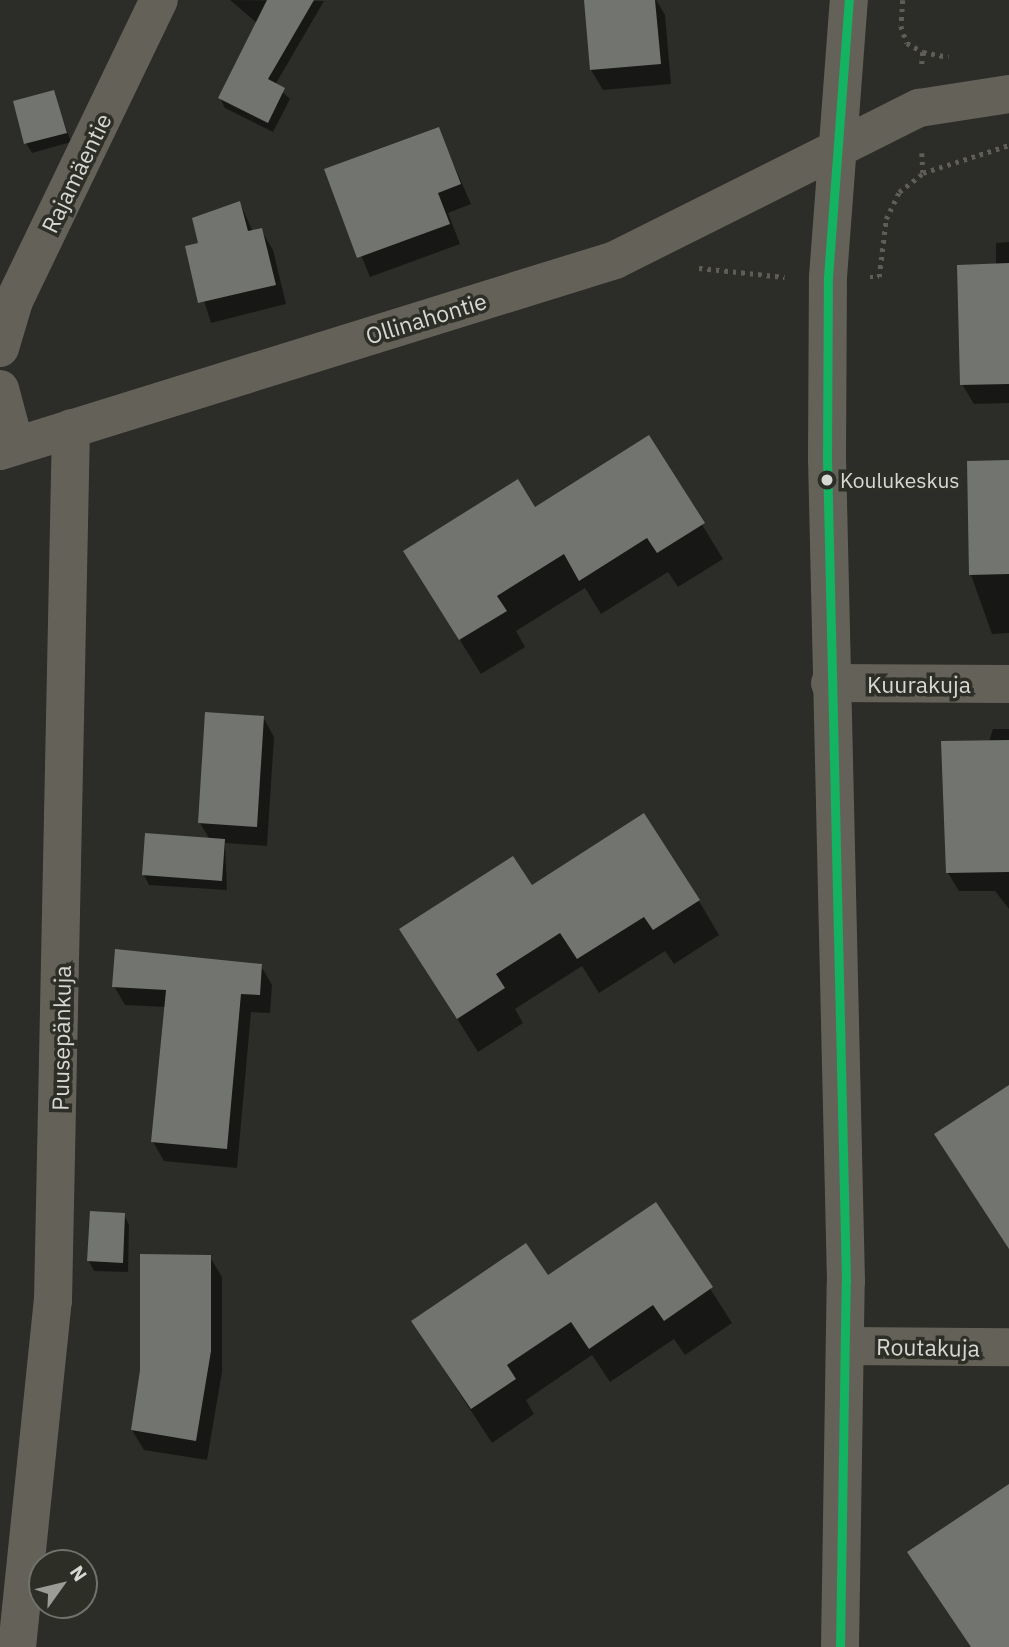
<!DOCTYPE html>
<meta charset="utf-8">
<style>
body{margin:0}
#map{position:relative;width:1009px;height:1647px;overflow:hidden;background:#2c2c28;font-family:"IBM Plex Sans",sans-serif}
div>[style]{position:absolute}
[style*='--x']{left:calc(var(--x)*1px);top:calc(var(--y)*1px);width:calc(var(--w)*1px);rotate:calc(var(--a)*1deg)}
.shadow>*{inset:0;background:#0007}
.building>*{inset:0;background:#727470}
.path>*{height:4.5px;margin-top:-2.25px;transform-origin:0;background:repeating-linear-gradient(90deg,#5f5d56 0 3.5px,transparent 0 8.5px)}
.minor>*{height:38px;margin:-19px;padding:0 19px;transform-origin:19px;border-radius:19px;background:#646258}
.bus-1>*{height:9px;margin:-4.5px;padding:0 4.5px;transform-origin:4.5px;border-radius:4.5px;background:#13b361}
.dots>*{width:19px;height:19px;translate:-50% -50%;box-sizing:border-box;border:4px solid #2d2e26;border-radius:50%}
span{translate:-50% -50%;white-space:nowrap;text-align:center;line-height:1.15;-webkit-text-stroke:7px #2d2e26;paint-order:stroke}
.bus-label{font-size:21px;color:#d7d8d2}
.left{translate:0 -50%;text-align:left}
.street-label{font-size:23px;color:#d7d8d2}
.north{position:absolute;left:28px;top:1549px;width:70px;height:70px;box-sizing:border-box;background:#2d2e26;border:2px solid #71726b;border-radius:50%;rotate:56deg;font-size:19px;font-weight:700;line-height:28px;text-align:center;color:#d7d8d2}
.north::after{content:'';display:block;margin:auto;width:24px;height:32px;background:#9b9c96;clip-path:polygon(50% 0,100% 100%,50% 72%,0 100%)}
</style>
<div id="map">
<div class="shadow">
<div style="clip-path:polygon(230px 0,324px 1px,275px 85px,290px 99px,273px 132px,225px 108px,220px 98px,257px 23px)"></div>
<div style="clip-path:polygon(597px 0,656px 0,665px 15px,671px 84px,603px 90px,591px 70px)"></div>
<div style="clip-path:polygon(53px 92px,71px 142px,32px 153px,26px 143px)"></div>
<div style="clip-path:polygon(438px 129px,471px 204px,448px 213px,460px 244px,370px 277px,326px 170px)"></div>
<div style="clip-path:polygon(240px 203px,253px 232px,261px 230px,273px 250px,286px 304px,211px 323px,187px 247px,201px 244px)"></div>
<div style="clip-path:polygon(1009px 242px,1009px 403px,974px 404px,962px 384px,996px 266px,996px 243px)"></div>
<div style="clip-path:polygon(649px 438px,723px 559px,678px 587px,668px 572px,601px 614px,585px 588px,516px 631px,525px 647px,481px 674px,405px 552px,535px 509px)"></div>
<div style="clip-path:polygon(1009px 462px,1009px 633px,992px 634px,971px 575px)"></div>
<div style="clip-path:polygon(263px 717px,274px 737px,267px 846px,225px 843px,227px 890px,149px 885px,144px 875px,210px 840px,200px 823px)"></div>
<div style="clip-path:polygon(993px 729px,1009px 729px,1009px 909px,995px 891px,959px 891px,948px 873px)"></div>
<div style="clip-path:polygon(531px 887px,699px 901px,719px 935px,674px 964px,665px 951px,599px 993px,582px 966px,515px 1009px,523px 1023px,478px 1052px,402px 930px)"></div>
<div style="clip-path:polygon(261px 966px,272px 985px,270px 1013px,251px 1012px,237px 1168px,164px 1161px,153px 1142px,166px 1007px,125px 1005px,114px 986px)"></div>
<div style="clip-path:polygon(656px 1204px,732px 1323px,685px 1355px,674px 1339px,610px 1382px,592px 1355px,526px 1400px,534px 1414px,492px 1443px,413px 1322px,547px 1278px)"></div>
<div style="clip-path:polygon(124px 1215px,129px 1225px,128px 1272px,94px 1271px,89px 1261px)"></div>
<div style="clip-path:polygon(210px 1257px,222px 1277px,222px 1372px,207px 1460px,144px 1450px,132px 1430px)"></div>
</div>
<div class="building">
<div style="clip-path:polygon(267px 0,314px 0,268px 79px,285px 88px,268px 123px,218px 98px)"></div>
<div style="clip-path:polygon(584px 0,655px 0,661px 64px,590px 70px)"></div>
<div style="clip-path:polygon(54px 90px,67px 133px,24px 144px,13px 101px)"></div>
<div style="clip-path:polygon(439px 127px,461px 184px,438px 193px,450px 224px,357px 258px,324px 169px)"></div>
<div style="clip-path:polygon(240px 201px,248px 231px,262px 228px,276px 285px,198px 303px,185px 246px,198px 243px,192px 218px)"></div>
<div style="clip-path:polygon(1009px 263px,1009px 384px,960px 385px,957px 265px)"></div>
<div style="clip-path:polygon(649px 435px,705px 523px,657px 553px,647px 538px,579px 581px,564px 554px,497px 596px,507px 611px,459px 640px,403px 551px,518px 479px,535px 507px)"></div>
<div style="clip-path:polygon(1009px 460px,1009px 574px,969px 575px,967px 461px)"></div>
<div style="clip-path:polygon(205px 712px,264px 716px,257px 827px,198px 823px)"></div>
<div style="clip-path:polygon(1009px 740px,1009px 872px,946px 873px,941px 741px)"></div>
<div style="clip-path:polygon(644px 813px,700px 900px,653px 930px,644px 917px,577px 959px,560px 933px,496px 974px,505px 988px,457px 1019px,399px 929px,513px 856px,532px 885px)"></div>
<div style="clip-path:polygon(145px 833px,225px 839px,222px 881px,142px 875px)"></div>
<div style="clip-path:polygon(115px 949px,262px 964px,260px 995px,241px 994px,227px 1149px,151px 1142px,166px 990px,112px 987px)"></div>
<div style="clip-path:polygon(1009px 1085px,1009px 1249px,934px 1134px)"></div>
<div style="clip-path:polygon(656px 1202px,713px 1287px,664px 1321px,653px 1305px,589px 1349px,571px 1322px,507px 1365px,516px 1379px,471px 1409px,411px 1321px,526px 1243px,548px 1275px)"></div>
<div style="clip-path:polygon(90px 1211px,125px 1213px,123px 1263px,87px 1261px)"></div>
<div style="clip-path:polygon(140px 1254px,211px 1255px,211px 1351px,196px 1441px,131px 1430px,140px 1370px)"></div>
<div style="clip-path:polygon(1009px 1484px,1009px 1647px,971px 1647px,907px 1552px)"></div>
</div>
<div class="path">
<div style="--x:903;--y:0;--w:26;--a:94"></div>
<div style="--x:901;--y:26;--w:18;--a:71"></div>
<div style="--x:907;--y:43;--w:18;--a:29"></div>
<div style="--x:923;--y:52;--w:12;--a:95"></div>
<div style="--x:923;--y:52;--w:26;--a:11"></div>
<div style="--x:922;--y:153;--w:20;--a:87"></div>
<div style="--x:699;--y:268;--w:86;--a:6"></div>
<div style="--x:870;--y:277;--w:9;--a:0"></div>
<div style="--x:879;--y:277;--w:58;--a:-83.1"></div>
<div style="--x:886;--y:219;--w:30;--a:-64"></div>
<div style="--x:899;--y:192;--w:31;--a:-38"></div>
<div style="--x:923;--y:173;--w:90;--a:-18"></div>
</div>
<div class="minor">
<div style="--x:0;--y:348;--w:49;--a:-73.4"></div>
<div style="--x:14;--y:301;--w:334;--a:-64.3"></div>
<div style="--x:0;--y:389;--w:58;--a:75"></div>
<div style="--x:0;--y:451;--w:644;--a:-17.25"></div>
<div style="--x:615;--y:260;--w:340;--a:-26.6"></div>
<div style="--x:919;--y:108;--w:91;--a:-8.8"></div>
<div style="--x:830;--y:683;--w:179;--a:0.3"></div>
<div style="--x:846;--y:1346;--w:163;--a:0.4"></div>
<div style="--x:17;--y:1647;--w:348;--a:-84.1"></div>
<div style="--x:53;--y:1301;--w:873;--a:-88.82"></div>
<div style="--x:840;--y:1647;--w:365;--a:-89.1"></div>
<div style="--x:846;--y:1282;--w:823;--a:-91.32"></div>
<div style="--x:827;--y:459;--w:182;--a:-89.7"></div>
<div style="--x:828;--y:277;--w:278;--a:-85.7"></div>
</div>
<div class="bus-1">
<div style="--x:840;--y:1647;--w:365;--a:-89.1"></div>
<div style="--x:846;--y:1282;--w:823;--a:-91.32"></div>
<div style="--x:827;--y:459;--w:182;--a:-89.7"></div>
<div style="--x:828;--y:277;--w:278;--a:-85.7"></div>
</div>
<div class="dots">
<div style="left:827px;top:480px;background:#d7d8d2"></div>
</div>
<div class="bus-label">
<span class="left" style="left:840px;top:480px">Koulukeskus</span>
</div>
<div class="street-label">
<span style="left:76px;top:173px;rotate:-64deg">Rajamäentie</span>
<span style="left:426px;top:318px;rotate:-17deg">Ollinahontie</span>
<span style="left:919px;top:684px">Kuurakuja</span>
<span style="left:61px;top:1038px;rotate:-89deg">Puusepänkuja</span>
<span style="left:928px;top:1347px;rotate:1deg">Routakuja</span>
</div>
<div class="north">N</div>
</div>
